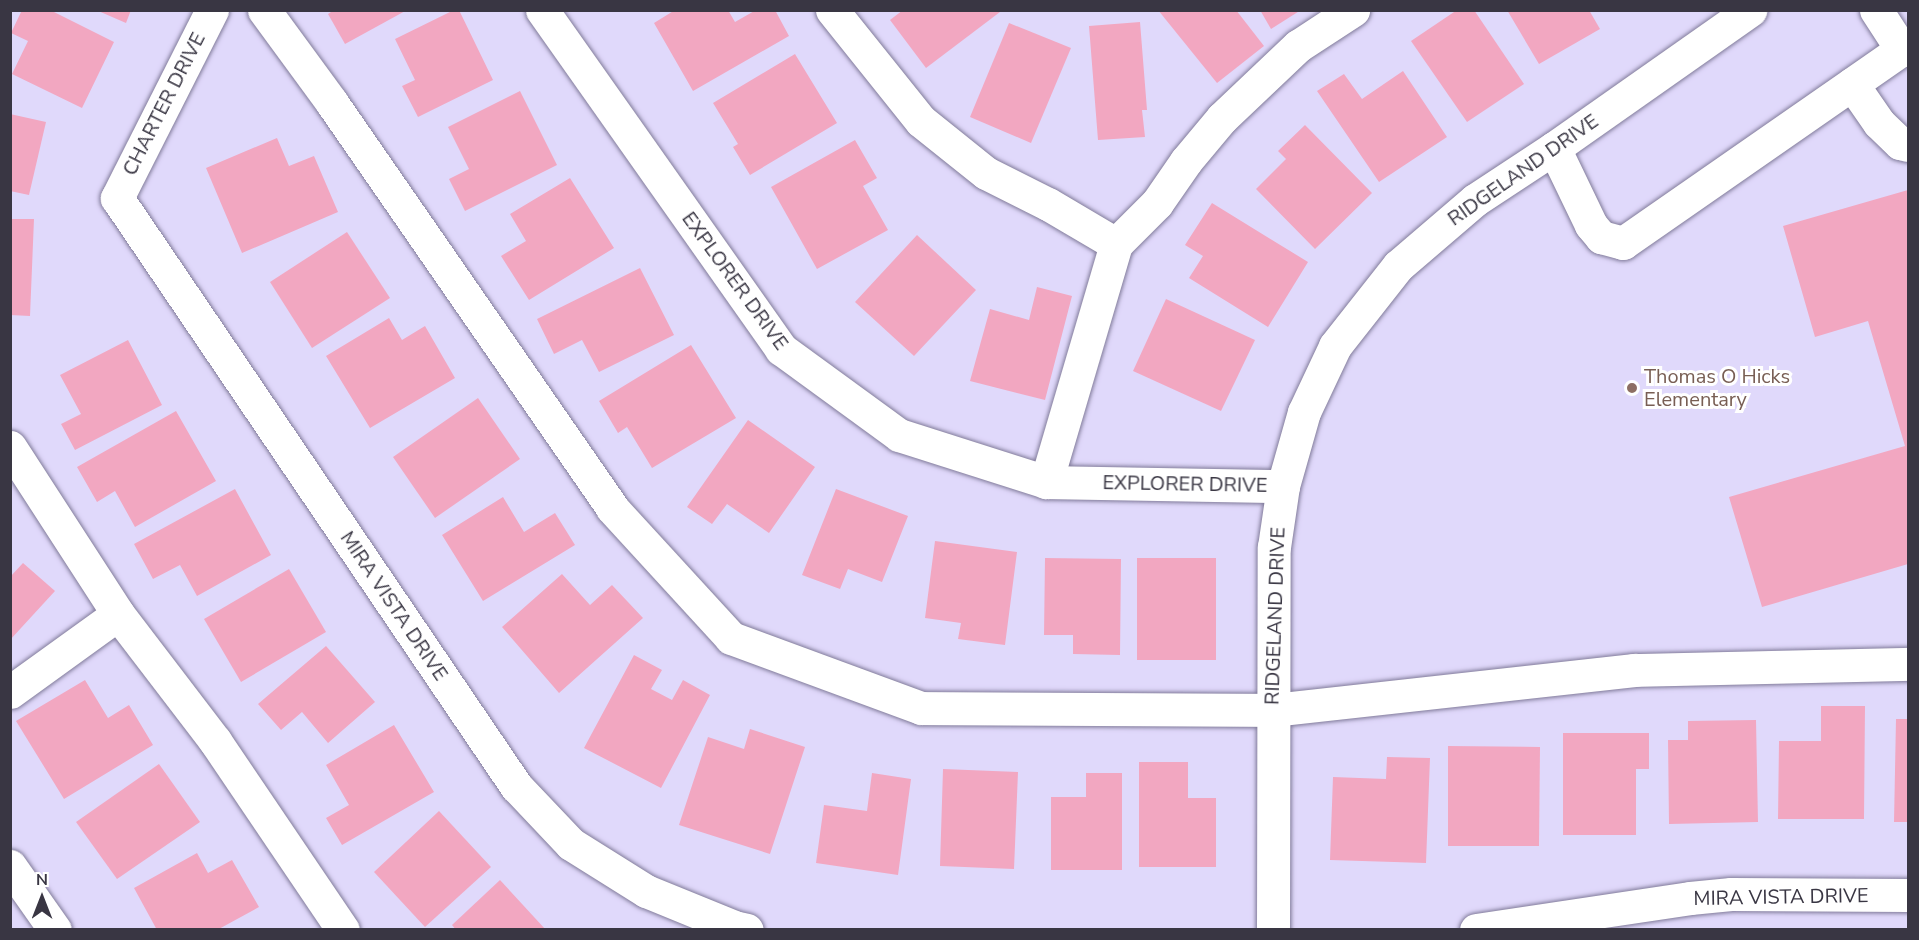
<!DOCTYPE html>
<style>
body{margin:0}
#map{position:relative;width:1919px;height:940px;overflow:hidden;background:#e0d9fb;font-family:"Nunito Sans",sans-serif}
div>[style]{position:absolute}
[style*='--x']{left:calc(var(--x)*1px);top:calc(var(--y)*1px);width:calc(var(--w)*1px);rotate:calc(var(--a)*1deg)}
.building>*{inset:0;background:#f2a7c1}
.roads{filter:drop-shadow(0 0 2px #817b9a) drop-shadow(0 0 2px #817b9a)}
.minor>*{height:33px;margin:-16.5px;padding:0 16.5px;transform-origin:16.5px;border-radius:16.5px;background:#fff}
.dots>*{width:16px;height:16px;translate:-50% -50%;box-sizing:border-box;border:3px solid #fff;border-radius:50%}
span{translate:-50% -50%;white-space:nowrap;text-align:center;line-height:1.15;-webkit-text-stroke:6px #fff;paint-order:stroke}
.street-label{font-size:20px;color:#393643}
.education-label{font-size:20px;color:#785e54}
.left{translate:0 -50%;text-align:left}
.frame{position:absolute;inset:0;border:12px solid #393643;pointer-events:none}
.north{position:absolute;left:12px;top:868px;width:60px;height:60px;-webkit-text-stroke:4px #fff;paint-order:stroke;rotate:0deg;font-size:16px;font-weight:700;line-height:24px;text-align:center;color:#393643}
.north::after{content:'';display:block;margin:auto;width:21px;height:27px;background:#393643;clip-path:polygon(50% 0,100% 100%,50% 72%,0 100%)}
</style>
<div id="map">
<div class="building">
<div style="clip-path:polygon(22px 10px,50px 10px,114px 42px,82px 108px,12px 74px,28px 41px,11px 33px)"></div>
<div style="clip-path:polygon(96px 10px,131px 10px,126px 23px)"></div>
<div style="clip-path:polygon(334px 10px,407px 10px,345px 44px,328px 14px)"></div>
<div style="clip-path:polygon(454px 10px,459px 10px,493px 80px,418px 117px,402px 86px,415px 80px,395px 39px)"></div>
<div style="clip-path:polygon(675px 10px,728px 10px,735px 22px,756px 10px,775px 10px,789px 36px,693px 91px,654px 23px)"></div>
<div style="clip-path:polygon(903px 10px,998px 10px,1000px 12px,926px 68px,890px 20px)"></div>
<div style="clip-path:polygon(1158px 10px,1236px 10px,1264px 46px,1217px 83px)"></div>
<div style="clip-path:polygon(1260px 10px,1301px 10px,1271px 29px)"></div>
<div style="clip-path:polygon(1457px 10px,1474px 10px,1524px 84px,1467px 122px,1411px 41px)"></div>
<div style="clip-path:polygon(1507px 10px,1589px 10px,1600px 29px,1539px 64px)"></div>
<div style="clip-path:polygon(1140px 22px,1147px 110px,1142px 110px,1145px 137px,1098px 140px,1089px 26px)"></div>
<div style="clip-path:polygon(1009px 23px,1071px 48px,1031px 143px,970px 117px)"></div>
<div style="clip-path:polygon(795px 54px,837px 123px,750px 175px,733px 147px,738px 144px,713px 103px)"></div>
<div style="clip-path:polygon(1403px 71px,1447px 137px,1379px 182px,1317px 91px,1344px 74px,1362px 99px)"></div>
<div style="clip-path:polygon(520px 91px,557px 165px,465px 211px,449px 179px,469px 169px,448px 127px)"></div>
<div style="clip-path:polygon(10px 114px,46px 122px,29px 195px,10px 191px)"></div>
<div style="clip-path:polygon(1305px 125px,1372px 193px,1315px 249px,1256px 189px,1286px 159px,1278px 151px)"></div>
<div style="clip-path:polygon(277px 138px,289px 166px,314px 156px,338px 212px,242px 253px,206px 168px)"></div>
<div style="clip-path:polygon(855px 140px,877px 178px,863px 186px,888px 230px,817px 269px,771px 187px)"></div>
<div style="clip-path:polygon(570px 178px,614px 248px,529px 300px,501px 256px,526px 241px,510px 214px)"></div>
<div style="clip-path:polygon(1908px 190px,1908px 564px,1762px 607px,1729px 497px,1905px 446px,1868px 321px,1815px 337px,1783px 226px)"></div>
<div style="clip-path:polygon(1212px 203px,1308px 262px,1268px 327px,1189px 278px,1203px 256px,1185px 245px)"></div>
<div style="clip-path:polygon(10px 219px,34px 219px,30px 316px,10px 315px)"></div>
<div style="clip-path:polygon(347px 232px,390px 298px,312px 348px,270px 282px)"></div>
<div style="clip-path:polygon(917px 235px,976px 290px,914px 356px,855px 302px)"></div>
<div style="clip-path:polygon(640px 268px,674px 335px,599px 372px,582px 340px,554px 354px,537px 319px)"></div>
<div style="clip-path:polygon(1037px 287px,1072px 296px,1045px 400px,970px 381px,990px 309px,1029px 320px)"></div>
<div style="clip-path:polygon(1166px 299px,1255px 340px,1221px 411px,1133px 371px)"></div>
<div style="clip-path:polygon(389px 318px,402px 340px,425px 326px,455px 378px,370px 428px,326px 356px)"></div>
<div style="clip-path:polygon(128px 340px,162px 405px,75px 450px,61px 424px,81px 414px,60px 375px)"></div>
<div style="clip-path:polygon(691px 345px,736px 418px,652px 468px,627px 427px,618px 433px,599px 401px)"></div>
<div style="clip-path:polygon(478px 398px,520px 459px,435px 518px,393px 457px)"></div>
<div style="clip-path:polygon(176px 411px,216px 481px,135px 527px,115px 491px,97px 502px,77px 467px)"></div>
<div style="clip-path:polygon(748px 420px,815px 467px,769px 533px,727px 504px,712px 524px,687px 507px)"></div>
<div style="clip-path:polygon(235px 489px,271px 555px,197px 596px,180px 565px,153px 579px,134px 544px)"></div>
<div style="clip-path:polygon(836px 489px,908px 516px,882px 582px,848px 569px,840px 589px,802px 575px)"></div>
<div style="clip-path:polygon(503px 497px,524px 532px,555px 513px,575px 545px,483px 601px,442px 535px)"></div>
<div style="clip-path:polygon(935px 541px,1017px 552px,1005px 645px,958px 639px,961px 623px,925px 618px)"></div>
<div style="clip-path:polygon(1045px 558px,1121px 559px,1120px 655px,1073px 654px,1073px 635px,1044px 635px)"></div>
<div style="clip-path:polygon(1137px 558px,1216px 558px,1216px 660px,1137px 660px)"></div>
<div style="clip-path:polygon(23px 563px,55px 591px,10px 640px,10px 577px)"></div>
<div style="clip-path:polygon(289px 569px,326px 632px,241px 682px,204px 619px)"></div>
<div style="clip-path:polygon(562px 574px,590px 605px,612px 585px,643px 618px,559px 693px,502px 627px)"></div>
<div style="clip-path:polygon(326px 646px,375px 702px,328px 743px,302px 712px,281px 730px,258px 704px)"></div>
<div style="clip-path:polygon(634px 655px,662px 670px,651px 689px,672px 700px,683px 680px,710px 695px,661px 788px,584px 748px)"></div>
<div style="clip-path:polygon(85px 680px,108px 718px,129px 705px,153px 745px,64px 799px,16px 721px)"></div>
<div style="clip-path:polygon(1821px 706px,1865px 706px,1864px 819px,1778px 819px,1779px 741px,1821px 741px)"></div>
<div style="clip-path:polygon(1896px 719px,1908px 719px,1908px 822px,1894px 822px)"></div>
<div style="clip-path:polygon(1756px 720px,1758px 822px,1669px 824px,1668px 740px,1688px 740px,1688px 721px)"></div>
<div style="clip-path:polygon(394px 725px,434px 792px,342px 845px,326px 818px,349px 805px,326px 765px)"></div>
<div style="clip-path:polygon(750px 729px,805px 747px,770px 854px,679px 825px,708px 737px,744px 749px)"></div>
<div style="clip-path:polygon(1563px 733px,1649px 733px,1649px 769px,1636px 769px,1636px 835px,1563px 835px)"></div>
<div style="clip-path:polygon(1448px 746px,1540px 747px,1539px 846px,1448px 846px)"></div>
<div style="clip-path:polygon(1387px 757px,1430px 758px,1426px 863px,1330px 860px,1333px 777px,1386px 779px)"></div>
<div style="clip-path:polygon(1139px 762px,1188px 762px,1188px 798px,1216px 798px,1216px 867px,1139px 867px)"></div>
<div style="clip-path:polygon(159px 764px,200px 822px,117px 879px,76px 822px)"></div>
<div style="clip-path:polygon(943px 769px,1018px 772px,1014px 869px,940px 866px)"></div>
<div style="clip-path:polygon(872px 773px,911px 779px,898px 875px,816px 863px,824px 805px,867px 811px)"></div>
<div style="clip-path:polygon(1086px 773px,1122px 773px,1122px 870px,1051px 870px,1051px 797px,1086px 797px)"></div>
<div style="clip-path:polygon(439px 811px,491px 867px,425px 927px,374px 872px)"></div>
<div style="clip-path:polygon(197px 853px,208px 873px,232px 860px,259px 907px,217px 930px,157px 930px,134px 888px)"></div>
<div style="clip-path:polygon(500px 880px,546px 930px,456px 930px,452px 925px)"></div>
</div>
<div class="roads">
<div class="minor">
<div style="--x:212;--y:10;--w:211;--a:116.8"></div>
<div style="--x:117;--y:198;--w:711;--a:55.84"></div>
<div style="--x:516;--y:786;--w:80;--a:46.5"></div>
<div style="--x:571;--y:844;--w:89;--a:32.1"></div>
<div style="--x:646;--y:891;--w:95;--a:22.2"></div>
<div style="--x:734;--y:927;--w:13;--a:13"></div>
<div style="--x:264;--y:10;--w:115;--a:53.8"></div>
<div style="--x:332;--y:103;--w:492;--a:55.3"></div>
<div style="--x:612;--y:508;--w:176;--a:47.5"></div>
<div style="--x:731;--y:638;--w:202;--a:20.2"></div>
<div style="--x:921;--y:708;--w:351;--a:0.3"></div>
<div style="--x:1272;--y:710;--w:364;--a:-6.3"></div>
<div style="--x:1634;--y:670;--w:274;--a:-1.3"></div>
<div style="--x:542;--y:10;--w:415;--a:54.8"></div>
<div style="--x:781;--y:349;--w:146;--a:36.1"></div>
<div style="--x:899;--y:435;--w:154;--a:17.7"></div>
<div style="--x:1046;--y:482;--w:237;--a:1"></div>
<div style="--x:832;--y:10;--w:142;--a:51.3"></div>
<div style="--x:921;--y:121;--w:83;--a:38.7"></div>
<div style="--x:986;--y:173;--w:69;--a:26.6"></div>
<div style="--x:1048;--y:204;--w:79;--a:30.5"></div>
<div style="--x:1876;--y:10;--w:48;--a:57"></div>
<div style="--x:1852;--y:84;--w:47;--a:55.3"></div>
<div style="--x:1879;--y:123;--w:29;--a:44"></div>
<div style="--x:1900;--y:143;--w:8;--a:14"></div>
<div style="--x:1554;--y:148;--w:85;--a:64.3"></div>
<div style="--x:1591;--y:225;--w:16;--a:50"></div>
<div style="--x:1601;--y:237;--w:23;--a:15"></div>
<div style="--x:1623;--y:243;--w:347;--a:-34.8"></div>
<div style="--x:10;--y:447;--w:199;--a:57.1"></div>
<div style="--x:1046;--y:482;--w:248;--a:-73.6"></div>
<div style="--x:1116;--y:244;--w:58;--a:-45"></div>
<div style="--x:1157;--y:203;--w:51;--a:-55.4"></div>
<div style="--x:1186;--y:161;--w:56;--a:-50.1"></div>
<div style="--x:1222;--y:118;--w:105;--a:-43.5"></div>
<div style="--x:1298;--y:46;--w:66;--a:-33.2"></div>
<div style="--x:10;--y:692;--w:133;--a:-35.8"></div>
<div style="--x:118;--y:614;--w:160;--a:52.6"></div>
<div style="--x:215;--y:741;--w:228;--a:55.9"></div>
<div style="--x:10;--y:866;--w:78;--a:54.9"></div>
<div style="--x:1273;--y:930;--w:383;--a:-89.9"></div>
<div style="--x:1274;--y:547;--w:62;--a:-81.6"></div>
<div style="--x:1283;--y:486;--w:77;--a:-74.2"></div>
<div style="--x:1304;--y:412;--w:73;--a:-64.8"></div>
<div style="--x:1335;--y:346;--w:102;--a:-51.8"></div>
<div style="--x:1398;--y:266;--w:101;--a:-40.6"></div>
<div style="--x:1475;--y:200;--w:95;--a:-33.4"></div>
<div style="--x:1554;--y:148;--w:240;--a:-35.1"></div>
<div style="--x:1476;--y:930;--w:216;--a:-8.5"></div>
<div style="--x:1690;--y:898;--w:41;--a:-5.6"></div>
<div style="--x:1731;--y:894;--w:177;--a:0.3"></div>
</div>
</div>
<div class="dots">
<div style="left:1632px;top:388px;background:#8d6e63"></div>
</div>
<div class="street-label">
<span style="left:164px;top:104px;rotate:-63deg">CHARTER DRIVE</span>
<span style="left:1523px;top:170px;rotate:-35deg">RIDGELAND DRIVE</span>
<span style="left:735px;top:281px;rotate:54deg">EXPLORER DRIVE</span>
<span style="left:1185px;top:484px;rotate:1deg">EXPLORER DRIVE</span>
<span style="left:394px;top:606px;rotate:56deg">MIRA VISTA DRIVE</span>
<span style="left:1275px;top:616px;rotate:-88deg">RIDGELAND DRIVE</span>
<span style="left:1781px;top:897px;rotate:-1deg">MIRA VISTA DRIVE</span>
</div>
<div class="education-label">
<span class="left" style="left:1644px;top:388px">Thomas O Hicks<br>Elementary</span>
</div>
<div class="frame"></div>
<div class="north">N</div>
</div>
